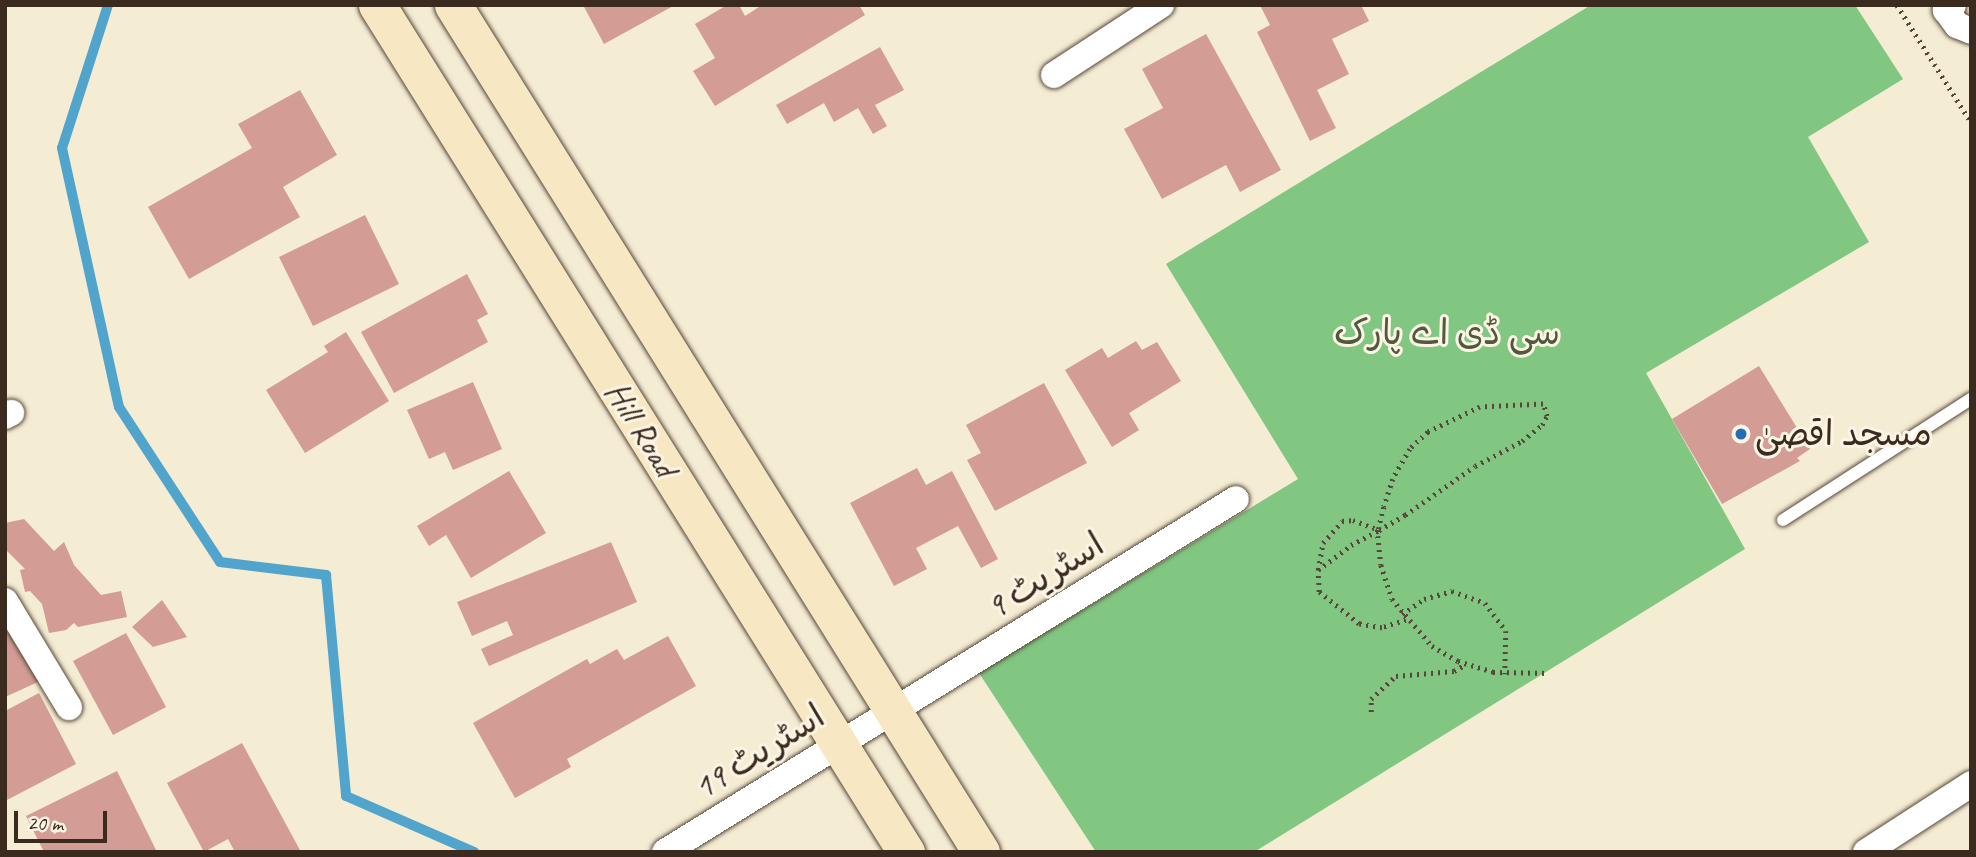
<!DOCTYPE html>
<meta charset="utf-8">
<style>
body{margin:0}
#map{position:relative;width:1976px;height:857px;overflow:hidden;background:#f4ecd3;font-family:Caveat,"Playpen Sans Arabic",sans-serif}
div>[style]{position:absolute}
[style*='--x']{left:calc(var(--x)*1px);top:calc(var(--y)*1px);width:calc(var(--w)*1px);rotate:calc(var(--a)*1deg)}
.green>*{inset:0;background:#81c782}
.stream>*{height:10px;margin:-5px;padding:0 5px;transform-origin:5px;border-radius:5px;background:#51a4cc}
.building>*{inset:0;background:#d39c95}
.path>*{height:4.5px;margin-top:-2.25px;transform-origin:0;background:repeating-linear-gradient(90deg,#574739 0 2px,transparent 0 7px)}
.roads{filter:drop-shadow(0 0 2px #574739) drop-shadow(0 0 2px #574739)}
.lane>*{height:12px;margin:-6px;padding:0 6px;transform-origin:6px;border-radius:6px;background:#fff}
.street>*{height:26px;margin:-13px;padding:0 13px;transform-origin:13px;border-radius:13px;background:#fff}
.secondary>*{height:37px;margin:-18.5px;padding:0 18.5px;transform-origin:18.5px;border-radius:18.5px;background:#f7e8c3}
.dots>*{width:19px;height:19px;translate:-50% -50%;box-sizing:border-box;border:4px solid #fcf5e5;border-radius:50%}
span{translate:-50% -50%;white-space:nowrap;text-align:center;line-height:1.15;-webkit-text-stroke:6px #fcf5e5;paint-order:stroke}
.park-label{font-size:35px;color:#50593c}
.street-label{font-size:35px;color:#3b2a1e}
.poi-label{font-size:35px;color:#3b2a1e}
.left{translate:0 -50%;text-align:left}
.frame{position:absolute;inset:0;border:7px solid #3b2a1e;pointer-events:none}
.scale{position:absolute;left:14px;top:811px;width:93px;height:32px;box-sizing:border-box;border:4px solid #3b2a1e;border-top:0;padding-left:9px;font-size:21px;line-height:24px;white-space:nowrap;color:#3b2a1e;-webkit-text-stroke:5px #fcf5e5;paint-order:stroke}
</style>
<div id="map">
<div class="green">
<div style="clip-path:polygon(1591px 5px,1855px 5px,1903px 79px,1808px 137px,1869px 242px,1646px 373px,1745px 549px,1254px 852px,1096px 852px,979px 673px,1298px 479px,1166px 264px)"></div>
</div>
<div class="stream">
<div style="--x:108;--y:5;--w:150;--a:107.8"></div>
<div style="--x:62;--y:148;--w:265;--a:77.6"></div>
<div style="--x:119;--y:407;--w:185;--a:56.9"></div>
<div style="--x:220;--y:562;--w:107;--a:7"></div>
<div style="--x:326;--y:575;--w:222;--a:84.8"></div>
<div style="--x:346;--y:796;--w:140;--a:23.6"></div>
</div>
<div class="building">
<div style="clip-path:polygon(583px 5px,675px 5px,604px 44px)"></div>
<div style="clip-path:polygon(727px 5px,739px 5px,745px 16px,762px 5px,859px 5px,865px 15px,715px 106px,693px 71px,715px 58px,695px 24px)"></div>
<div style="clip-path:polygon(1260px 5px,1361px 5px,1369px 21px,1332px 39px,1349px 74px,1317px 90px,1336px 128px,1310px 141px,1257px 32px,1270px 25px)"></div>
<div style="clip-path:polygon(1206px 34px,1281px 170px,1240px 192px,1226px 165px,1162px 199px,1124px 129px,1163px 108px,1142px 69px)"></div>
<div style="clip-path:polygon(880px 47px,904px 90px,875px 105px,887px 126px,873px 134px,858px 108px,834px 122px,824px 103px,787px 124px,776px 105px)"></div>
<div style="clip-path:polygon(300px 90px,337px 155px,283px 187px,300px 217px,189px 279px,148px 207px,252px 148px,238px 124px)"></div>
<div style="clip-path:polygon(365px 215px,399px 284px,313px 326px,279px 257px)"></div>
<div style="clip-path:polygon(467px 274px,488px 314px,477px 320px,488px 342px,394px 393px,361px 332px)"></div>
<div style="clip-path:polygon(346px 332px,389px 401px,305px 453px,266px 390px,328px 352px,324px 346px)"></div>
<div style="clip-path:polygon(1136px 341px,1142px 350px,1157px 342px,1181px 381px,1129px 413px,1139px 430px,1112px 447px,1065px 370px,1102px 348px,1108px 358px)"></div>
<div style="clip-path:polygon(1759px 366px,1810px 449px,1797px 458px,1800px 461px,1722px 504px,1672px 419px)"></div>
<div style="clip-path:polygon(473px 382px,502px 449px,453px 470px,445px 452px,429px 459px,407px 410px)"></div>
<div style="clip-path:polygon(1044px 383px,1087px 463px,995px 511px,967px 460px,981px 453px,966px 425px)"></div>
<div style="clip-path:polygon(917px 468px,926px 485px,952px 471px,998px 559px,981px 568px,958px 526px,916px 548px,927px 569px,894px 586px,850px 503px)"></div>
<div style="clip-path:polygon(509px 471px,546px 533px,471px 578px,446px 535px,429px 546px,417px 526px)"></div>
<div style="clip-path:polygon(24px 519px,54px 551px,64px 542px,74px 565px,101px 595px,121px 591px,127px 617px,78px 627px,74px 623px,66px 630px,49px 633px,42px 604px,30px 591px,25px 592px,20px 570px,25px 569px,5px 549px,5px 523px)"></div>
<div style="clip-path:polygon(611px 542px,637px 602px,489px 666px,481px 649px,513px 635px,507px 621px,472px 636px,457px 602px)"></div>
<div style="clip-path:polygon(162px 600px,187px 637px,153px 647px,132px 627px)"></div>
<div style="clip-path:polygon(13px 629px,38px 682px,5px 697px,5px 633px)"></div>
<div style="clip-path:polygon(126px 633px,166px 707px,113px 735px,73px 661px)"></div>
<div style="clip-path:polygon(668px 636px,696px 686px,567px 759px,571px 767px,515px 798px,473px 723px,587px 659px,590px 664px,617px 649px,624px 660px)"></div>
<div style="clip-path:polygon(39px 693px,76px 764px,5px 801px,5px 711px)"></div>
<div style="clip-path:polygon(242px 743px,301px 852px,235px 852px,228px 839px,204px 852px,167px 783px)"></div>
<div style="clip-path:polygon(117px 771px,157px 852px,44px 852px,26px 816px)"></div>
</div>
<div class="path">
<div style="--x:1897;--y:5;--w:138;--a:57.7"></div>
<div style="--x:1318;--y:570;--w:27;--a:-80"></div>
<div style="--x:1323;--y:543;--w:29;--a:-49"></div>
<div style="--x:1342;--y:521;--w:11;--a:-5"></div>
<div style="--x:1353;--y:520;--w:28;--a:21"></div>
<div style="--x:1402;--y:614;--w:27;--a:-34"></div>
<div style="--x:1424;--y:599;--w:29;--a:-16"></div>
<div style="--x:1452;--y:591;--w:35;--a:20"></div>
<div style="--x:1485;--y:603;--w:35;--a:53"></div>
<div style="--x:1506;--y:631;--w:43;--a:91.3"></div>
<div style="--x:1406;--y:620;--w:25;--a:162"></div>
<div style="--x:1382;--y:628;--w:23;--a:-170"></div>
<div style="--x:1359;--y:624;--w:51;--a:-141.3"></div>
<div style="--x:1319;--y:592;--w:22;--a:-93"></div>
<div style="--x:1318;--y:570;--w:41;--a:-37.1"></div>
<div style="--x:1351;--y:545;--w:32;--a:-28"></div>
<div style="--x:1379;--y:530;--w:30;--a:-30"></div>
<div style="--x:1405;--y:515;--w:85;--a:-35"></div>
<div style="--x:1475;--y:466;--w:53;--a:-28"></div>
<div style="--x:1522;--y:441;--w:26;--a:-39"></div>
<div style="--x:1542;--y:425;--w:10;--a:-61"></div>
<div style="--x:1547;--y:416;--w:13;--a:-108"></div>
<div style="--x:1543;--y:404;--w:63;--a:177.3"></div>
<div style="--x:1480;--y:407;--w:58;--a:154.3"></div>
<div style="--x:1428;--y:432;--w:25;--a:137"></div>
<div style="--x:1410;--y:449;--w:34;--a:120"></div>
<div style="--x:1393;--y:479;--w:29;--a:108"></div>
<div style="--x:1384;--y:507;--w:21;--a:104"></div>
<div style="--x:1379;--y:527;--w:3;--a:90"></div>
<div style="--x:1379;--y:530;--w:6;--a:99"></div>
<div style="--x:1378;--y:536;--w:29;--a:84"></div>
<div style="--x:1381;--y:565;--w:36;--a:72"></div>
<div style="--x:1392;--y:599;--w:62;--a:49.6"></div>
<div style="--x:1432;--y:646;--w:30;--a:30"></div>
<div style="--x:1458;--y:661;--w:37;--a:17"></div>
<div style="--x:1493;--y:672;--w:56;--a:1"></div>
<div style="--x:1371;--y:712;--w:13;--a:-90"></div>
<div style="--x:1371;--y:699;--w:34;--a:-43"></div>
<div style="--x:1396;--y:676;--w:58;--a:-4.9"></div>
<div style="--x:1454;--y:671;--w:14;--a:-30"></div>
</div>
<div class="roads">
<div class="lane">
<div style="--x:1783;--y:520;--w:224;--a:-32.8"></div>
</div>
<div class="street">
<div style="--x:1953;--y:5;--w:9;--a:144"></div>
<div style="--x:1946;--y:10;--w:19;--a:54"></div>
<div style="--x:1957;--y:25;--w:15;--a:23"></div>
<div style="--x:1054;--y:75;--w:128;--a:-33.2"></div>
<div style="--x:5;--y:416;--w:7;--a:-27"></div>
<div style="--x:5;--y:601;--w:124;--a:58.9"></div>
<div style="--x:665;--y:852;--w:671;--a:-31.72"></div>
<div style="--x:1866;--y:852;--w:125;--a:-32.9"></div>
</div>
<div class="secondary">
<div style="--x:377;--y:5;--w:999;--a:58.01"></div>
<div style="--x:453;--y:5;--w:998;--a:58.06"></div>
</div>
</div>
<div class="dots">
<div style="left:1741px;top:434px;background:#1f6fb2"></div>
</div>
<div class="park-label">
<span style="left:1447px;top:333px">سی ڈی اے پارک</span>
</div>
<div class="street-label">
<span style="left:641px;top:429px;rotate:58deg">Hill Road</span>
<span style="left:1045px;top:576px;rotate:-32deg">اسٹریٹ 9</span>
<span style="left:759px;top:752px;rotate:-32deg">اسٹریٹ 19</span>
</div>
<div class="poi-label">
<span class="left" style="left:1755px;top:434px">مسجد اقصیٰ</span>
</div>
<div class="frame"></div>
<div class="scale">20 m</div>
</div>
